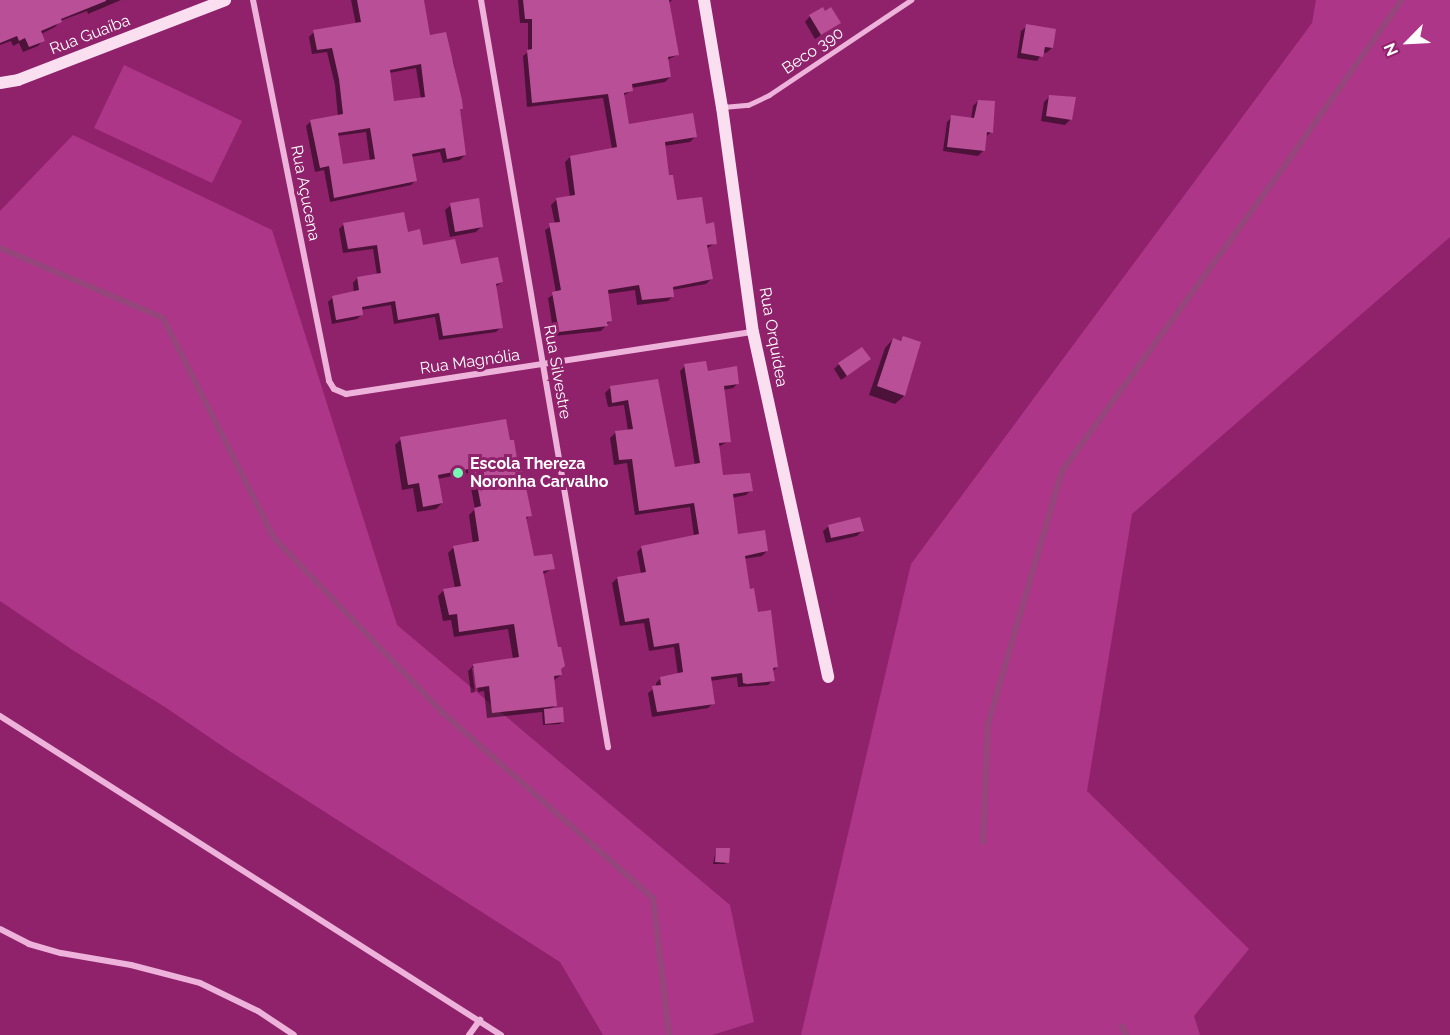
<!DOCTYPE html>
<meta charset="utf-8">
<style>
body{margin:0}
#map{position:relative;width:1450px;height:1035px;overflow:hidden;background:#90226c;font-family:Raleway,sans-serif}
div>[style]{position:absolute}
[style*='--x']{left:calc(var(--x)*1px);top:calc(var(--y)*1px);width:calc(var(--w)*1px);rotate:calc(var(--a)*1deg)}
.green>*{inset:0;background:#ae3688}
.shadow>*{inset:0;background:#0007}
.stream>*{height:6px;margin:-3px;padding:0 3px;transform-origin:3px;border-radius:3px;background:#95467b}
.building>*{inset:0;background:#b94f97}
.lane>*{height:4.5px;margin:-2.25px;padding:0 2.25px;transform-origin:2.25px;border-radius:2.25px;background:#edb3da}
.street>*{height:6px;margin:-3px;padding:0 3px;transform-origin:3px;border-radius:3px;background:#edb3da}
.secondary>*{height:12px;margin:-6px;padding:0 6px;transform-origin:6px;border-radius:6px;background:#fadff1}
.dots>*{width:16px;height:16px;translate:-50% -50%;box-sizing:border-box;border:3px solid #90226c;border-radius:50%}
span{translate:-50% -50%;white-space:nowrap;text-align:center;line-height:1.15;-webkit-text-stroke:6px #90226c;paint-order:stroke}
.street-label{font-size:16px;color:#fff}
.poi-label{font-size:16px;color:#fff;font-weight:700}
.left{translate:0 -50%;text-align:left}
.north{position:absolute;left:1378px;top:12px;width:60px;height:60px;-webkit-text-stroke:4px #90226c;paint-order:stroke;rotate:246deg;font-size:16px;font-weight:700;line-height:24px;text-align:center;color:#fff}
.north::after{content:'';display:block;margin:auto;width:21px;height:27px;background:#fff;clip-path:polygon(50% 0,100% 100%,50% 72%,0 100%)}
</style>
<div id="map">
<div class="green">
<div style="clip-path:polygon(1316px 0,1450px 0,1450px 237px,1132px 514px,1087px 791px,1249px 949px,1194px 1016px,1200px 1035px,801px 1035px,911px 564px,1312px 23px)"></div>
<div style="clip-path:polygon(124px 65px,242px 121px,212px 183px,94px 128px)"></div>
<div style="clip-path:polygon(73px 135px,272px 230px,397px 625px,730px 905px,754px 1022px,712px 1035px,603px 1035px,560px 962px,231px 752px,165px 707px,74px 651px,0 601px,0 211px)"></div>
</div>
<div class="shadow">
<div style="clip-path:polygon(0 0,121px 0,88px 14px,87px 11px,60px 21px,55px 27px,41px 34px,43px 40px,38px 46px,23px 52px,19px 43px,13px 46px,11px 41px,0 45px)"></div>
<div style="clip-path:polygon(evenodd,351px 0,422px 0,429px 36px,450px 61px,453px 60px,461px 100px,461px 108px,458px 111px,465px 155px,460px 160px,443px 163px,440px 152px,411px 157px,416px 180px,411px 185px,330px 202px,324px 170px,315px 172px,306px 126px,311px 121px,338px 117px,335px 85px,327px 52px,312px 54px,309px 37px,314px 32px,356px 25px,351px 0,416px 68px,421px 99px,393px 103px,389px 73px,416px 68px,351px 0,366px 132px,370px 161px,342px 166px,337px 136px,366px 132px)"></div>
<div style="clip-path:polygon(518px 0,672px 0,668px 4px,677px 55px,667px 60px,670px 77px,665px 82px,631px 88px,631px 91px,623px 96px,628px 126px,695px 137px,690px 142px,664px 146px,668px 177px,676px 202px,704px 225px,715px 243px,706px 249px,711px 279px,706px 284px,672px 290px,673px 296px,668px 301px,637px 305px,635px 290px,607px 294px,611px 320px,601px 331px,554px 336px,548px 298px,556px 293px,545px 230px,555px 224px,551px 205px,556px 200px,570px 197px,565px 162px,570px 157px,612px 149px,603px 98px,527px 107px,523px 56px,528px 52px,528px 23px,520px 23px)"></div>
<div style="clip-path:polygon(810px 16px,839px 23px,815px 39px,805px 22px)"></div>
<div style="clip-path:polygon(1027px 26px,1052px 48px,1046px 53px,1043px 52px,1037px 61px,1017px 58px,1021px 31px)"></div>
<div style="clip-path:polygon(1050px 96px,1071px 119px,1065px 125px,1041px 121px,1044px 102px)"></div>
<div style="clip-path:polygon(978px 101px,992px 132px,985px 137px,983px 151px,978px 156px,943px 151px,947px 122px,952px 117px,971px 119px,973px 106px)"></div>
<div style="clip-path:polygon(451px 205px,482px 226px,476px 232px,450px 237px,445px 210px)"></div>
<div style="clip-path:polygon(344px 224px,406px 234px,422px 247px,459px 266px,502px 282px,495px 287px,501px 327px,496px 332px,439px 340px,435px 317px,394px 324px,391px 305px,361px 310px,362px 314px,357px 319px,332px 324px,328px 302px,333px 297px,354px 293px,353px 283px,357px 278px,377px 275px,373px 249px,343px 253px,339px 229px)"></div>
<div style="clip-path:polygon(904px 337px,919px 343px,904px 396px,895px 404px,869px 395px,885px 348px,893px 339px,899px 342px)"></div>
<div style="clip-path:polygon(839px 364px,863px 364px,841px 380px,834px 369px)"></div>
<div style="clip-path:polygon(685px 366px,738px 383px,733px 388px,723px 390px,729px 441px,718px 447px,722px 477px,751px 490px,746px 495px,732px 498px,737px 536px,767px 551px,762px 556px,744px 559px,748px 591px,777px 667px,772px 672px,773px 680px,768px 685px,738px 687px,737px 677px,710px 681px,713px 703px,708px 708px,652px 717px,648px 693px,656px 687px,656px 683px,661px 678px,678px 675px,674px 647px,649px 651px,644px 623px,620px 626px,612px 583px,617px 578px,641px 574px,637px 552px,642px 547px,694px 536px,690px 507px,635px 515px,627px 463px,614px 465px,610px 438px,615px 433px,628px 431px,624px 405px,608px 407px,605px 393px,610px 388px,657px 381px,673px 469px,695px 466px,680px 371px)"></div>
<div style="clip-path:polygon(401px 439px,517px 467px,530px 515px,525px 520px,532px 558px,553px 568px,542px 575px,561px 675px,553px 681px,556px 705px,551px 709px,562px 722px,560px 724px,543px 725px,542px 712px,487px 718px,484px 691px,478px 692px,475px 668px,472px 668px,475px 692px,471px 693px,468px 671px,474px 665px,513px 659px,508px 629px,454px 637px,451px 620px,443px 621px,438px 596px,444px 590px,455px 588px,448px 553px,454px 547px,473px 544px,469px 515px,475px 509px,468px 473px,437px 479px,442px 503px,436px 509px,417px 512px,413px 488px,402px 490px,395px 445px)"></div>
<div style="clip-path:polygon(829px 526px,862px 531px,857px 536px,826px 543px,823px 531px)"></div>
<div style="clip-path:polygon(716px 850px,727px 862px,725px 864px,713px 864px)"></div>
</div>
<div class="stream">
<div style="--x:0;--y:248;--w:177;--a:23.2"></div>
<div style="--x:163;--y:318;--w:246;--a:63.2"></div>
<div style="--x:274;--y:538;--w:243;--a:46"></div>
<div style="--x:443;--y:713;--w:280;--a:41.4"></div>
<div style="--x:653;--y:898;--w:138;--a:83.3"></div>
<div style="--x:983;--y:842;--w:118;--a:-87.6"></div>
<div style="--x:988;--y:724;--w:264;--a:-73.7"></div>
<div style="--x:1062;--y:471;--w:379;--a:-53.9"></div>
<div style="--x:1285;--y:165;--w:202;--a:-54.7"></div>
<div style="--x:1122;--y:1026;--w:10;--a:66"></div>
</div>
<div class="building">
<div style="clip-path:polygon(0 0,106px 0,106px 1px,61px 19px,62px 22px,41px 31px,45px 41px,29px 47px,25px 38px,19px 41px,17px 36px,0 43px)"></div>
<div style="clip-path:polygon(evenodd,357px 0,424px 0,430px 35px,446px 32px,462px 100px,463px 109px,460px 109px,466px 155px,447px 159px,445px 148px,412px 154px,417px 181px,334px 198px,329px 166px,320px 168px,310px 120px,343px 114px,339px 79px,332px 48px,317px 50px,313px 30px,361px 22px,357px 0,421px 64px,425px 97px,394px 101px,390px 70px,421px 64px,357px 0,370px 128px,375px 159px,343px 164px,338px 133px,370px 128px)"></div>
<div style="clip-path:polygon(523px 0,669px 0,679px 55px,668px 57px,671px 77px,632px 84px,633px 91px,624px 93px,629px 124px,693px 113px,697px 137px,665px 142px,669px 175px,673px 175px,677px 200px,702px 197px,706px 224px,714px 222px,717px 244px,707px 245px,713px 279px,673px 287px,674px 297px,642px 300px,639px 285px,608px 290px,612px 321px,607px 322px,608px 326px,559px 332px,552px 292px,561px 290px,549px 223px,560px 222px,556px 198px,575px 195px,570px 156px,617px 147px,608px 94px,532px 103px,527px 50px,532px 49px,532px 19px,525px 19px)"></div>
<div style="clip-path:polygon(823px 7px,825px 11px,831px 7px,841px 23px,821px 35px,809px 15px)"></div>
<div style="clip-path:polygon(1026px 24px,1056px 29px,1053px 48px,1045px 47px,1043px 57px,1021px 53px)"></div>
<div style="clip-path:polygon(1049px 95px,1076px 97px,1072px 120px,1046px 116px)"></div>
<div style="clip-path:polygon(978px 100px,995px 101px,993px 133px,987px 132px,985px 151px,947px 147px,951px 115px,974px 118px)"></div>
<div style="clip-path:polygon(479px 198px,483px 227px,455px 232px,450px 203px)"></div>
<div style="clip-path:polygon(404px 212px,408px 232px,420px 229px,423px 245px,455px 239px,461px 264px,498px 257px,503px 282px,496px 284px,503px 328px,443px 336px,439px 313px,398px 320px,395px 301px,362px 307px,363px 315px,336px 320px,332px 296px,359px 290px,357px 277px,381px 273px,377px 245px,348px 249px,343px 223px)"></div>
<div style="clip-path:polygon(903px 336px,921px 342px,905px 396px,877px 386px,893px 338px,901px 341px)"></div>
<div style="clip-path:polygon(862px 347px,871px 359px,847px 376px,838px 363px)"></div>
<div style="clip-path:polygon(706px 361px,708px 371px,737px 366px,739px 384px,724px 386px,731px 442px,719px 443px,723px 475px,750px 473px,753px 491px,733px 494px,738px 534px,765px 530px,768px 551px,745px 556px,750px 589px,754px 588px,758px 612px,771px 610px,778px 667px,773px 668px,775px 681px,747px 684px,743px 683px,742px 673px,711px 677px,715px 704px,657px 712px,652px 686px,661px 685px,660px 677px,683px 672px,679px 643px,654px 647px,649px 618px,625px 622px,617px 577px,646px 572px,641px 546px,699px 534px,694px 503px,639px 511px,632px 459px,619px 460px,615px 431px,633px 429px,628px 400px,612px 403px,610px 386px,658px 379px,675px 467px,700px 463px,684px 364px)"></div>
<div style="clip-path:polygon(506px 419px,510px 440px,514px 440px,518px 465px,521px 465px,528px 497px,532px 516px,526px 517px,534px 556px,552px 554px,555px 569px,543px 571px,558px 647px,561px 647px,565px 666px,561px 669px,562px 675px,554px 676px,557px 706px,492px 713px,489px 686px,476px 688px,473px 664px,519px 657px,514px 624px,459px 632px,457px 614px,449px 615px,443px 589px,461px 586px,453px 546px,479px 541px,474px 508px,481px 506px,474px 468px,438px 475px,443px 503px,423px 507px,419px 483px,408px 485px,400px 437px)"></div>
<div style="clip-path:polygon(860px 517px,864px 531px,831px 538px,828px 525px)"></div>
<div style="clip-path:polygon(563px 707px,564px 722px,545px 724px,544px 709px)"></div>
<div style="clip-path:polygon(716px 848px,730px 848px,729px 863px,715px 862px)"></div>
</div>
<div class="lane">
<div style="--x:723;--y:107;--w:25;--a:-5"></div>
<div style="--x:748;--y:105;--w:23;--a:-25"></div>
<div style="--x:769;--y:95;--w:171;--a:-33.8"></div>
</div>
<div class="street">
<div style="--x:253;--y:0;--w:389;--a:78.7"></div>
<div style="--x:329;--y:381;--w:9;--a:58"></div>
<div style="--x:334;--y:389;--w:13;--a:23"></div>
<div style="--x:346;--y:394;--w:412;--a:-8.7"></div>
<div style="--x:481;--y:0;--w:758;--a:80.35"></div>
<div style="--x:0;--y:716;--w:594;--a:32.49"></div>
<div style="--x:0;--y:929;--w:33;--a:27"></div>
<div style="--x:29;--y:944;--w:33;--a:16"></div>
<div style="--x:61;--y:953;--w:71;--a:9.7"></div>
<div style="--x:131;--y:965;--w:71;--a:14.6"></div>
<div style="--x:200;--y:983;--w:64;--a:25.8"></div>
<div style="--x:258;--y:1011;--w:43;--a:33.7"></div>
<div style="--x:469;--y:1035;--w:19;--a:-54"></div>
</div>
<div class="secondary">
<div style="--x:704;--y:0;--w:109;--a:80.5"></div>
<div style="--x:722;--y:107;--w:227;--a:82.2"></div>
<div style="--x:753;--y:332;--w:353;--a:77.7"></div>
<div style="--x:0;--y:83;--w:18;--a:-9"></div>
<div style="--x:18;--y:80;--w:222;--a:-21.1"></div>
</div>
<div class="dots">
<div style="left:458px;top:473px;background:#75f9b4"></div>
</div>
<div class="street-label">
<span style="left:90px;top:35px;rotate:-21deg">Rua Guaíba</span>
<span style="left:813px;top:51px;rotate:-34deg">Beco 390</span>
<span style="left:305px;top:193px;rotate:79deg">Rua Açucena</span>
<span style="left:773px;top:337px;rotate:80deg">Rua Orquídea</span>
<span style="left:470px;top:362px;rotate:-8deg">Rua Magnólia</span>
<span style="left:557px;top:372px;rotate:80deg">Rua Silvestre</span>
</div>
<div class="poi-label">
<span class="left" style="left:470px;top:473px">Escola Thereza<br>Noronha Carvalho</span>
</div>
<div class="north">N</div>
</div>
